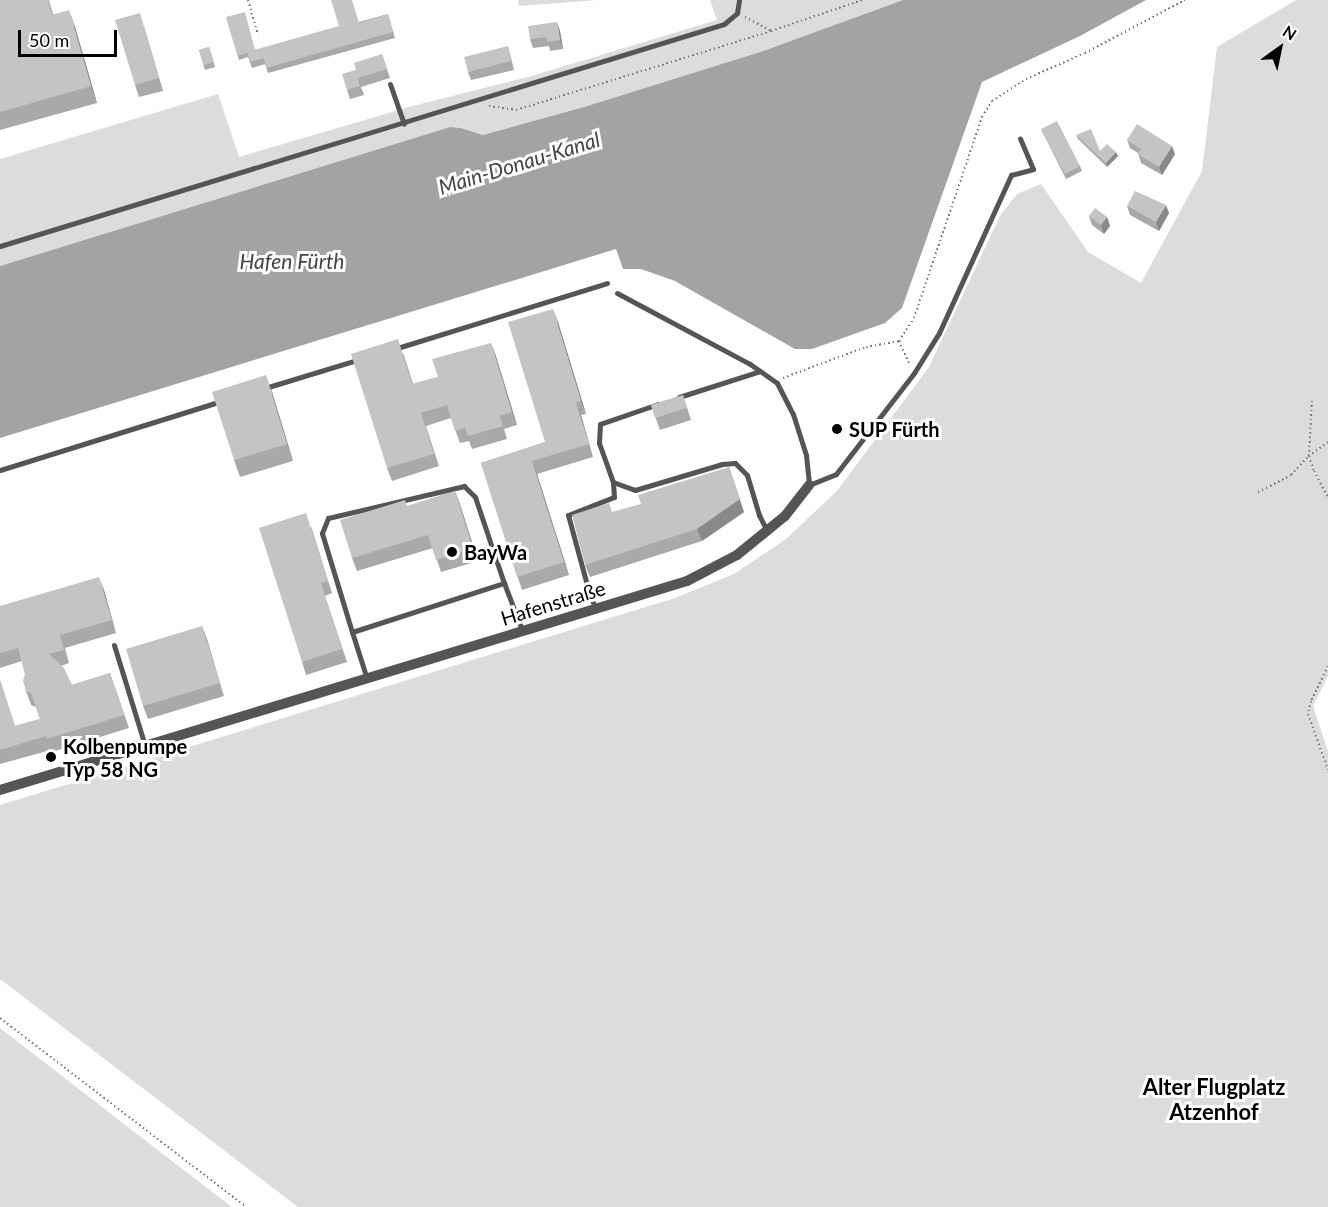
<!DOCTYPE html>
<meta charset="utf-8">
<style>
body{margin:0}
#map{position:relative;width:1328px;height:1207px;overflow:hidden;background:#fff;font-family:Lato,sans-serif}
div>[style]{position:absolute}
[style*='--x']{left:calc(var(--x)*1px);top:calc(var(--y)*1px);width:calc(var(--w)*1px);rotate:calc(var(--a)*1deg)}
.green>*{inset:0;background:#dcdcdc}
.water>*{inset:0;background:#a3a3a3}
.path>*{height:2px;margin-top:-1px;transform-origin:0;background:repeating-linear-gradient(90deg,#777 0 1.5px,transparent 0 4.5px)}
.lane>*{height:5px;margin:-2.5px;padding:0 2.5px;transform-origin:2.5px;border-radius:2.5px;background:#555}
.street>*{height:10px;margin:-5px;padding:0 5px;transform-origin:5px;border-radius:5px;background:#555}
.wall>*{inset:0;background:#a9a9a9}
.shaded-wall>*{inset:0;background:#898989}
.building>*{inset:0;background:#c4c4c4}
.dots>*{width:16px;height:16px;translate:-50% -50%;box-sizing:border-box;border:3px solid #fff;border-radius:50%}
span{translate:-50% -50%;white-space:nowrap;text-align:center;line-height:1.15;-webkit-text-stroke:6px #fff;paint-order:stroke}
.poi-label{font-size:20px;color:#000;font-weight:700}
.left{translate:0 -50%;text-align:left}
.street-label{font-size:20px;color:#000}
.water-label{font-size:21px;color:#444;font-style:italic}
.quarter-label{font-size:22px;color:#000;font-weight:700}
.north{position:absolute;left:1250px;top:18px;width:60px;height:60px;-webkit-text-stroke:4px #fff;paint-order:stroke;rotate:33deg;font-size:16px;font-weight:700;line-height:24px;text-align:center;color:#000}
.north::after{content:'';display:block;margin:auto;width:21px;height:27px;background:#000;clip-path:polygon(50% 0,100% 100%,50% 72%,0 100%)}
.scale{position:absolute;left:18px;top:30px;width:99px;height:27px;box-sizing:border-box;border:3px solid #000;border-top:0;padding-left:8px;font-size:18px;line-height:21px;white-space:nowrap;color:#000;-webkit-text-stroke:4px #fff;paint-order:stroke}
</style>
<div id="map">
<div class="green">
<div style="clip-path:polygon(518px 0,597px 0,519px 6px)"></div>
<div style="clip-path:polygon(710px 0,903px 0,766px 50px,584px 107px,483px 135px,461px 128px,450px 127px,0 266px,0 159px,218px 94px,239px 157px,409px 107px,528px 77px,717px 20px)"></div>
<div style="clip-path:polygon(1296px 0,1328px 0,1328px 676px,1313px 706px,1328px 751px,1328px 1207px,298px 1207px,0 979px,0 805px,675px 598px,734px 574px,786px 539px,837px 491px,929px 367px,1000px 216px,1017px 194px,1041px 184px,1088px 252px,1141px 283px,1202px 171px,1217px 47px)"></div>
<div style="clip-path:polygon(0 1028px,159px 1151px,232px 1207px,0 1207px)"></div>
</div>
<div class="water">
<div style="clip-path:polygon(903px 0,1146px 0,1080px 36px,982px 82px,902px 308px,885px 323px,812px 349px,795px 349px,675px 281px,641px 269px,623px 269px,616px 249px,0 438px,0 266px,450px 127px,461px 128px,483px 135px,584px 107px,766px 50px)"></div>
</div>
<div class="path">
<div style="--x:248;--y:0;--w:36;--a:74"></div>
<div style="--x:745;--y:17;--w:30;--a:28"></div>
<div style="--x:489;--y:106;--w:27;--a:8"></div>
<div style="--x:516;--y:110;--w:267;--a:-17.2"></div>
<div style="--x:771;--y:31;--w:96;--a:-18.8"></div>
<div style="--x:899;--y:341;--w:24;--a:66"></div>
<div style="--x:783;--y:378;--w:89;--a:-20.5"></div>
<div style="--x:866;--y:347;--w:34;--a:-10"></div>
<div style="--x:899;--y:341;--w:27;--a:-57"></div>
<div style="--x:914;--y:318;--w:212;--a:-71.3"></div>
<div style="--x:982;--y:117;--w:19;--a:-58"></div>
<div style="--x:992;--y:101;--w:40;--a:-32.9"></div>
<div style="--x:1026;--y:79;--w:64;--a:-23.8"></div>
<div style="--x:1085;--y:53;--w:113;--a:-27.9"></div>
<div style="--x:1328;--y:442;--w:24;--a:144"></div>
<div style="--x:1309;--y:456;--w:16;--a:72"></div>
<div style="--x:1314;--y:471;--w:30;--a:62"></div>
<div style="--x:1258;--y:492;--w:37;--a:-27"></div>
<div style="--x:1291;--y:475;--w:26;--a:-47"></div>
<div style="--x:1309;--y:456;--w:57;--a:-87"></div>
<div style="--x:1328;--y:666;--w:39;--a:116"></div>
<div style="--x:1311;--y:701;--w:13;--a:103"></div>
<div style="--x:1308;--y:714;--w:59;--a:70.3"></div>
<div style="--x:0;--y:1018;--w:310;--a:37.5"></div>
</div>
<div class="lane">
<div style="--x:390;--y:84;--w:42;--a:70.7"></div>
<div style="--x:0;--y:246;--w:757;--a:-17.05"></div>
<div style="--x:724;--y:24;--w:17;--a:-40"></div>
<div style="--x:737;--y:13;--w:13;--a:-81"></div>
<div style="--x:617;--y:293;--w:151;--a:28.1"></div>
<div style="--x:750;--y:364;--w:33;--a:35"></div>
<div style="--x:777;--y:383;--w:35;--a:63"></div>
<div style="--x:793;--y:414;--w:43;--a:72.4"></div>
<div style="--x:806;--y:455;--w:30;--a:84"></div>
<div style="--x:809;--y:485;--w:29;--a:-22"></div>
<div style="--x:836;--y:474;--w:128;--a:-52.3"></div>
<div style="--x:914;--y:373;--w:47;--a:-58"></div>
<div style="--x:939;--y:333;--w:174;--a:-65.5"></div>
<div style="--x:1011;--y:175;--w:23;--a:-15"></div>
<div style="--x:1033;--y:169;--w:33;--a:-113"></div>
<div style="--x:394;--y:349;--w:223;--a:-17.2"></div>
<div style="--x:265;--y:388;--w:99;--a:-17"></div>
<div style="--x:679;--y:397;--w:85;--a:-17.8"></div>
<div style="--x:658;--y:404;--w:61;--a:161"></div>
<div style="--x:600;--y:424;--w:19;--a:93"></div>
<div style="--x:599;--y:443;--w:41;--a:70.3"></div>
<div style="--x:613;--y:482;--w:23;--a:20"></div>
<div style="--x:635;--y:490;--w:91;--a:-16.6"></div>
<div style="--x:722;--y:464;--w:13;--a:-4"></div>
<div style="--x:735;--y:463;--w:17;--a:45"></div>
<div style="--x:747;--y:475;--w:42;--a:73.3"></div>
<div style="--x:759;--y:515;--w:18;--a:63"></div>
<div style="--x:0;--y:470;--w:232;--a:-17.3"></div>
<div style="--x:596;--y:609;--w:14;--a:-115"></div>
<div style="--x:590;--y:596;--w:84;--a:-105.2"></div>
<div style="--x:568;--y:515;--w:49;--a:-21.4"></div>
<div style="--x:614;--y:497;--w:15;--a:-94"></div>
<div style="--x:352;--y:632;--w:103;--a:-106.9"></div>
<div style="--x:322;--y:533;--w:16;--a:-68"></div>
<div style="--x:328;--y:518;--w:140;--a:-13.2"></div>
<div style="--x:464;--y:486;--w:16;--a:45"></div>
<div style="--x:475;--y:497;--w:91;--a:71.4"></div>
<div style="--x:114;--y:645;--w:106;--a:72.9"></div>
<div style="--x:367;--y:679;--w:49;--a:-107.7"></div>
<div style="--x:352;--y:632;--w:160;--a:-17.9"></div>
<div style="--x:504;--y:583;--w:50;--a:69"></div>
</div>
<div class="street">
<div style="--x:0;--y:790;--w:718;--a:-16.92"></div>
<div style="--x:687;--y:581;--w:56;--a:-27.5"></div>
<div style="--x:737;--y:555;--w:62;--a:-39.1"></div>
<div style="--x:785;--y:516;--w:39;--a:-52"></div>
</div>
<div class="wall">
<div style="clip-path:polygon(0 0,49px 0,53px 14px,75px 27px,97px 103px,0 130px)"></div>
<div style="clip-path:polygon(388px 14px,395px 38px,268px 73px,265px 64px,252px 68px,248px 57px,239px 60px,226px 17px,256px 50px)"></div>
<div style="clip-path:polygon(144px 26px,163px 91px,139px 97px,135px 85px)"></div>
<div style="clip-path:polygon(560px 31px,563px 49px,550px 51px,549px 46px,533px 48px,530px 39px)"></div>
<div style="clip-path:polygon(508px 46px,514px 70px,471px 80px,468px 72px)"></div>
<div style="clip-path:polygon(209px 47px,215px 67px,205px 70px,199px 50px)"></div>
<div style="clip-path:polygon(382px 54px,390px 78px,361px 87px,364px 95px,350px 99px,347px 90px,356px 70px)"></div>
<div style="clip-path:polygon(1041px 129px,1080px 166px,1082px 171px,1066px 179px)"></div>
<div style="clip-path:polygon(1076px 135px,1100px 151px,1118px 156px,1107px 167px,1078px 139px)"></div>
<div style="clip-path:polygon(1127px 140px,1175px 154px,1162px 175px,1141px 163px,1138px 153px,1130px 148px)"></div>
<div style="clip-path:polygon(1127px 206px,1169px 213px,1159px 231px,1130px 215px)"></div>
<div style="clip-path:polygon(1089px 216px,1107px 217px,1110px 226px,1104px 234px,1092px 225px)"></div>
<div style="clip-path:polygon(558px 322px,586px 414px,581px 415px,593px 457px,537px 474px,569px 575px,522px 590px,481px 463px,545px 442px)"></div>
<div style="clip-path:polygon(491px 343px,517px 425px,504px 429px,507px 439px,472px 449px,469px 441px,460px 443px,451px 418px,426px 426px,439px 466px,392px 481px,387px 468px,403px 352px,413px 384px,438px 377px)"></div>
<div style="clip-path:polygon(272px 392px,293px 461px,240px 477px,234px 460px)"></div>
<div style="clip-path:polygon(683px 395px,691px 420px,660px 430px,651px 405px)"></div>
<div style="clip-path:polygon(455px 491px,478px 561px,441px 572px,433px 548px,357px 571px,352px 558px,408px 506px)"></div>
<div style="clip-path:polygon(612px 512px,744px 512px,702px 541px,590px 577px,585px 565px)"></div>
<div style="clip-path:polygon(311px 526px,332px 593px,325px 596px,347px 662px,306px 675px,302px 662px)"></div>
<div style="clip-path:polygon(104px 590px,116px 633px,65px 648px,69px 663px,61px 666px,72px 685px,110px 673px,129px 728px,52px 752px,51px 750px,0 764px,0 680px,15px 726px,40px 719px,36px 707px,31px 705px,26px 691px,25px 674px,22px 661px,0 668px,0 606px)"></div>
<div style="clip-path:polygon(202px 626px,224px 696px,148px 719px,143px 706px)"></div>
</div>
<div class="shaded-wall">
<div style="clip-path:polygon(69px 10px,75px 27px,97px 103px,91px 86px)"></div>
<div style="clip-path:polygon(557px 22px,560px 31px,563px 49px,560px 40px)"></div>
<div style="clip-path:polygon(1172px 146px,1175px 154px,1162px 175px,1159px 167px)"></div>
<div style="clip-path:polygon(1116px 152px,1118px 156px,1107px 167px,1106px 163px)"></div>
<div style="clip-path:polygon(1166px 205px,1169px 213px,1159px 231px,1156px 222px)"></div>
<div style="clip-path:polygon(1107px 217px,1110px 226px,1104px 234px,1101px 225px)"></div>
<div style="clip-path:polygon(553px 309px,558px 322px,586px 414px,581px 401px)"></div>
<div style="clip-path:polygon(491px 343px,496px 356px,517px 425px,512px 412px)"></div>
<div style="clip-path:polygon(266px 375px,272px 392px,293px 461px,287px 444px)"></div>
<div style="clip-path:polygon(576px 402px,581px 415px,593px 457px,589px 444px)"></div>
<div style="clip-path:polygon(532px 461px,537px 474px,569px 575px,564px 562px)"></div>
<div style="clip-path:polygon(729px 467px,744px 512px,702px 541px,697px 529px)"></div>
<div style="clip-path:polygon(455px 491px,460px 504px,478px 561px,473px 548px)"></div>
<div style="clip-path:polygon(99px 577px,104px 590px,116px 633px,112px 620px)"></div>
<div style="clip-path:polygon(202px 626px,207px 639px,224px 696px,220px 683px)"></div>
</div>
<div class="building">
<div style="clip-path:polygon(0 0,48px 0,52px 15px,69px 10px,91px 86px,0 112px)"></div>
<div style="clip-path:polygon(331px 0,352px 0,359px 23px,388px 14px,393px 32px,266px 68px,264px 58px,250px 62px,247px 52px,339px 26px)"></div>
<div style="clip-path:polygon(245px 12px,255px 50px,238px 56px,226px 17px)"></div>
<div style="clip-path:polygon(140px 13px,159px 78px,135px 85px,115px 20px)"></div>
<div style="clip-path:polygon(557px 22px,560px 40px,547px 42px,547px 37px,530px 39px,528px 26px)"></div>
<div style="clip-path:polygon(508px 46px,511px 61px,468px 72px,464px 57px)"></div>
<div style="clip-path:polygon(209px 47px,214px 62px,204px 65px,199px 50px)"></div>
<div style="clip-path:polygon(382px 54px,387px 69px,358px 78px,360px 86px,347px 90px,342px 74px,356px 70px,354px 63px)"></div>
<div style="clip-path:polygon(1057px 121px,1080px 166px,1065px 174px,1041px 129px)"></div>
<div style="clip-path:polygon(1137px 124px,1172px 146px,1159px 167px,1138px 154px,1141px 149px,1127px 140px)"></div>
<div style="clip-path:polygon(1091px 129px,1100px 151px,1107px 144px,1116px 152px,1106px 163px,1076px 135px)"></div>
<div style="clip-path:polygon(1135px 191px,1166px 205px,1156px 222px,1127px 206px)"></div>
<div style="clip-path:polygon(1095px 208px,1107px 217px,1101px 225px,1089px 216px)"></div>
<div style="clip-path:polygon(553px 309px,581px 401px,576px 402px,589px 444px,532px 461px,564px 562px,517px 577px,481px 463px,545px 442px,508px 322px)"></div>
<div style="clip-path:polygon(398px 339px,412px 384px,438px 377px,432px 359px,491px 343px,512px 412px,500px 416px,503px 426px,468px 436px,465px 428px,455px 431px,447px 405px,421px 413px,434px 454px,387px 468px,351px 354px)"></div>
<div style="clip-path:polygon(266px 375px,287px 444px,234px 460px,212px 392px)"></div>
<div style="clip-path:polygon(683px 395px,687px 408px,655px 418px,651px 405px)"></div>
<div style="clip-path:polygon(729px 467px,740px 499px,697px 529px,585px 565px,572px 515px,609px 503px,612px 512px,641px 504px,638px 495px)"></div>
<div style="clip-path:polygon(455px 491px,473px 548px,436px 560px,428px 535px,352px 558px,340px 520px,405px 500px,407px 506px)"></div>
<div style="clip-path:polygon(306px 513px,328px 581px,321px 583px,342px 649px,302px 662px,259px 528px)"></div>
<div style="clip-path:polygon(99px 577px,112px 620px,60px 635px,64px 650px,49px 654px,64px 668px,72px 685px,110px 673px,124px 715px,47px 739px,46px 736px,0 750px,0 682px,15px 726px,40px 719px,31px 693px,26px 691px,23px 681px,25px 674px,18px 648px,0 653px,0 606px)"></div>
<div style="clip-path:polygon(202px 626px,220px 683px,143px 706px,126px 649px)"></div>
</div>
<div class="dots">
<div style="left:837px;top:429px;background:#000"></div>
<div style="left:452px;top:552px;background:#000"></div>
<div style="left:51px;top:757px;background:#000"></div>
</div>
<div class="poi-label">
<span class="left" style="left:849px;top:429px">SUP Fürth</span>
<span class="left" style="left:464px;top:552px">BayWa</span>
<span class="left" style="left:63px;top:758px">Kolbenpumpe<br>Typ 58 NG</span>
</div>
<div class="street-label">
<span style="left:553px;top:603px;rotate:-17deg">Hafenstraße</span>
</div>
<div class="water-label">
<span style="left:519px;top:163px;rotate:-17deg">Main-Donau-Kanal</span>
<span style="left:292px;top:261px">Hafen Fürth</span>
</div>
<div class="quarter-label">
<span style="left:1214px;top:1099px">Alter Flugplatz<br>Atzenhof</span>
</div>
<div class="north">N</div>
<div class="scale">50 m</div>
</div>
